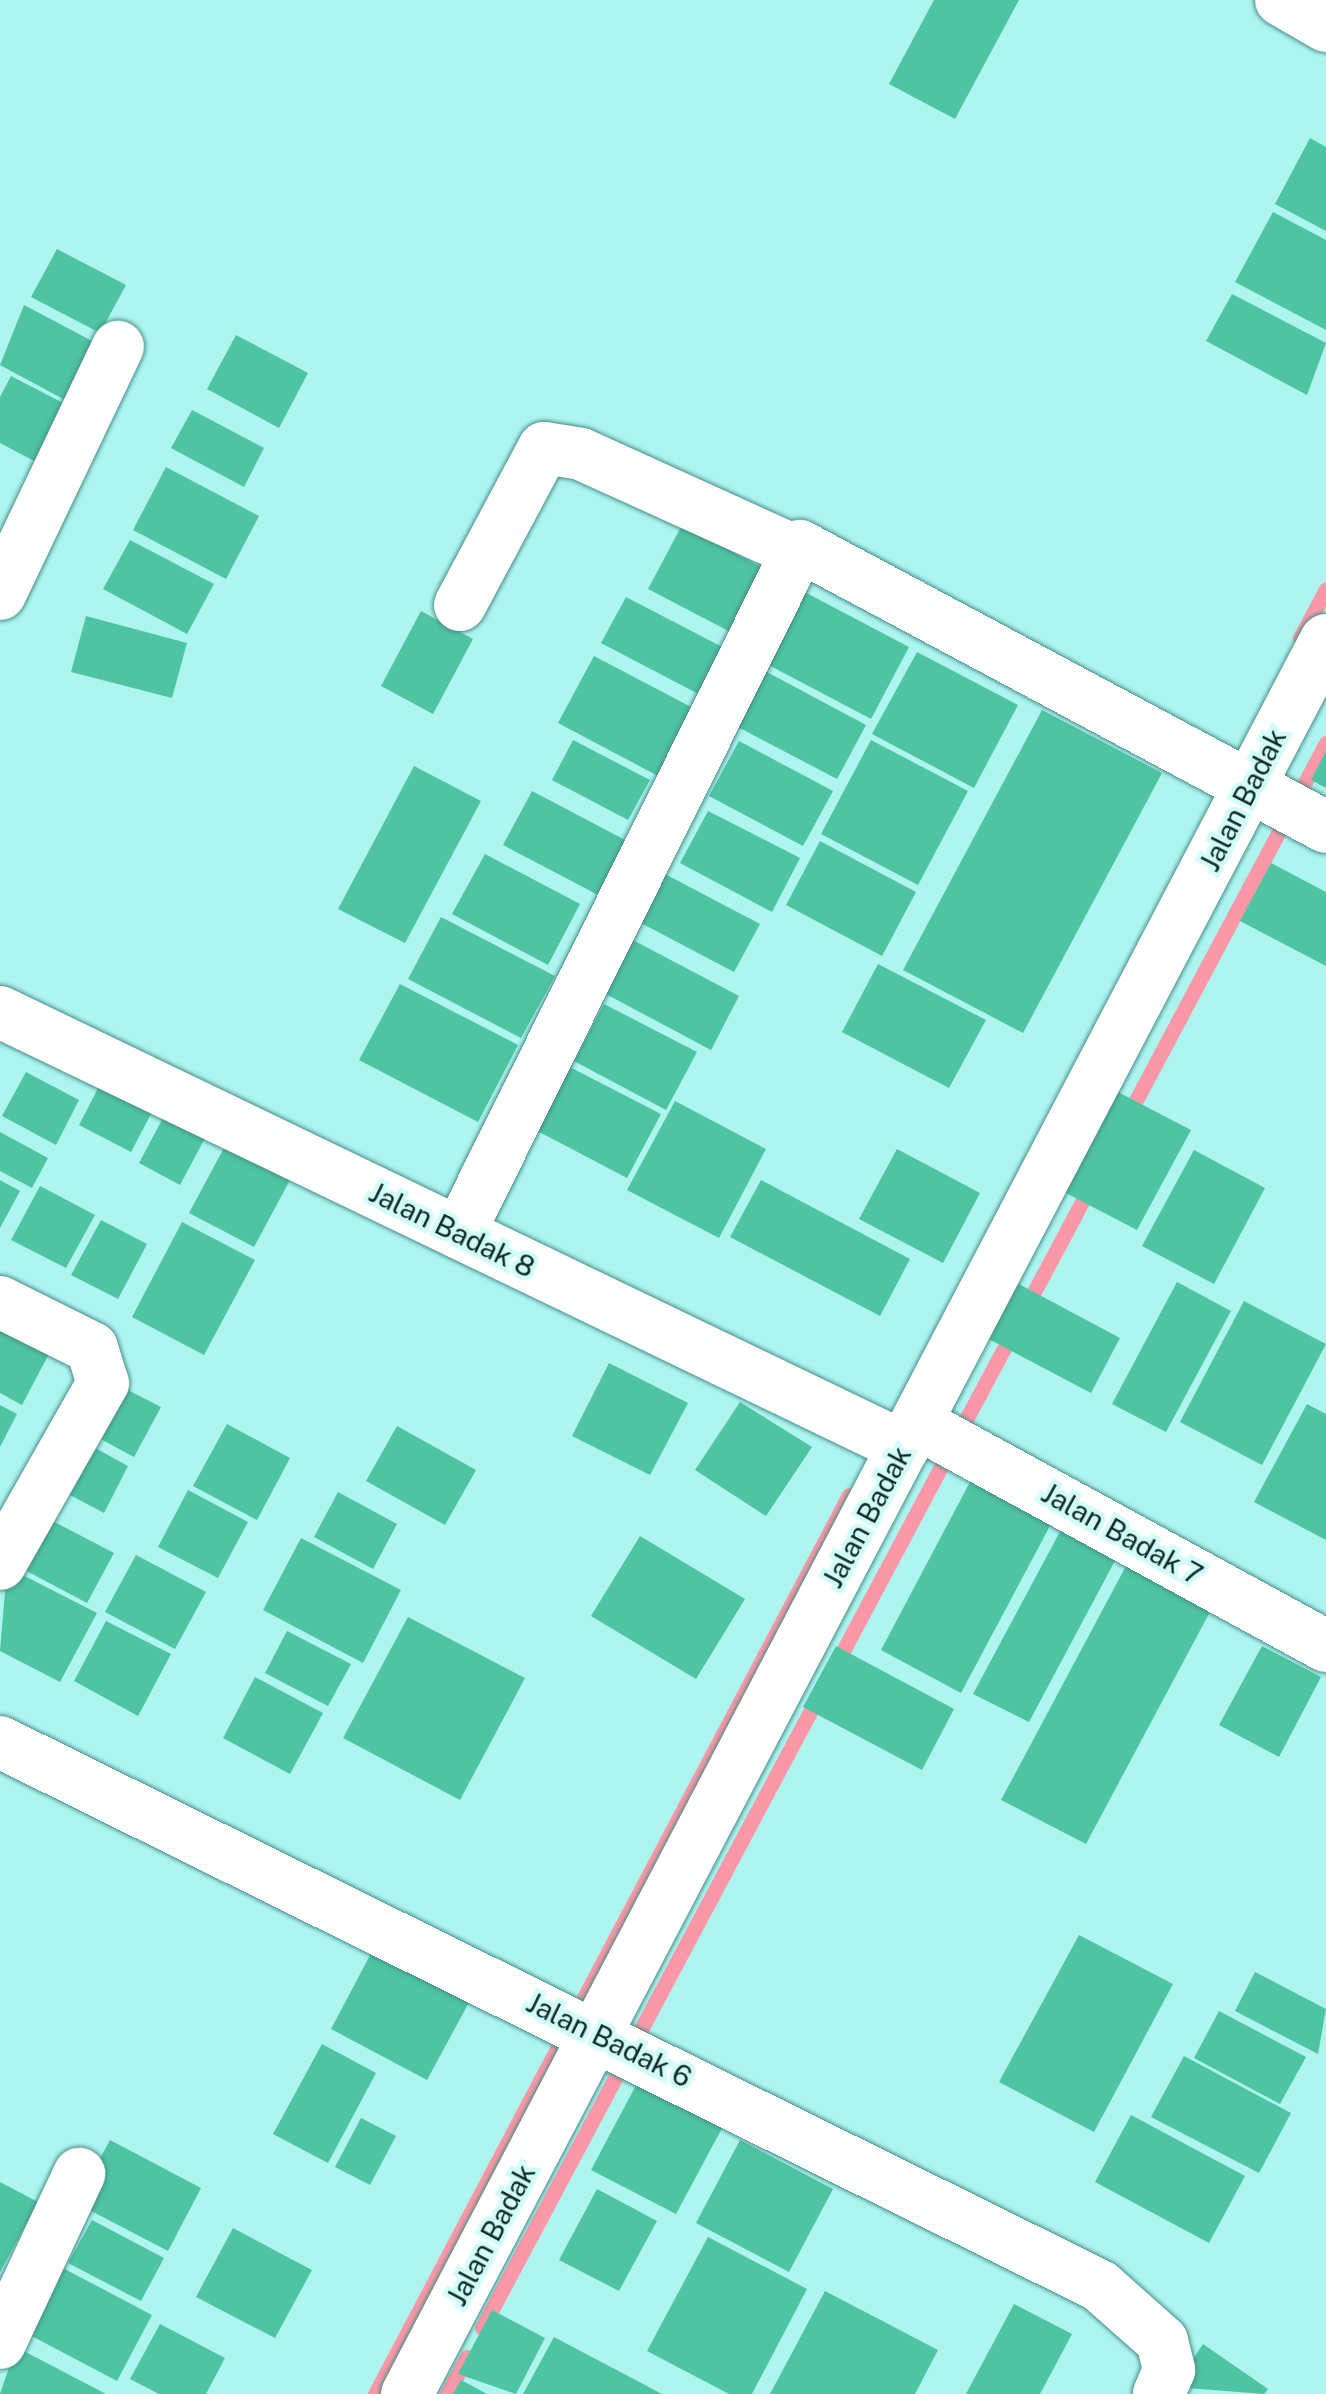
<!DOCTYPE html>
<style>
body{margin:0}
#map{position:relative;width:1326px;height:2394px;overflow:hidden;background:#aef5f0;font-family:"Public Sans",sans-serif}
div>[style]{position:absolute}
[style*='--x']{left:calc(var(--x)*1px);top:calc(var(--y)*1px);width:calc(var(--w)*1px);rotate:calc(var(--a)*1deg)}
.stream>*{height:15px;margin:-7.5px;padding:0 7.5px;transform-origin:7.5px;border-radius:7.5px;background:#fa98a7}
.building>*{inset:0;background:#4ec4a1}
.roads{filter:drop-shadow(0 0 2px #468c87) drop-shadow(0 0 2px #468c87)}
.street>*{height:52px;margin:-26px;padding:0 26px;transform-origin:26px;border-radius:26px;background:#fff}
span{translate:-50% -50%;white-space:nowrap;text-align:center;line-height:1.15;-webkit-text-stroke:9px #d3fdf9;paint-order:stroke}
.street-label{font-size:28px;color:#0b2927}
</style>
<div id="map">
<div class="stream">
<div style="--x:1300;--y:638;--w:55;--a:-62"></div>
<div style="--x:1126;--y:1119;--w:426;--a:-62"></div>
<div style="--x:1025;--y:1309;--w:143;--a:-62"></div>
<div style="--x:835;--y:1666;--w:382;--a:-62"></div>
<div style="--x:482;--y:2328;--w:717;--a:-61.97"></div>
<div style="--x:375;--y:2394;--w:1016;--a:-62.2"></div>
<div style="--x:447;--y:2394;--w:42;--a:-61.6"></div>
</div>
<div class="building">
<div style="clip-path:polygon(934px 0,1019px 0,955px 119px,889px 84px)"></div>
<div style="clip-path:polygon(1310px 138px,1326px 147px,1326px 231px,1275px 204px)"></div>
<div style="clip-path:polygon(1273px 212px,1326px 240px,1326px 330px,1235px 282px)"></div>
<div style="clip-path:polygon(57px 249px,126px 285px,100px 333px,31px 297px)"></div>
<div style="clip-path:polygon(1232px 294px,1326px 343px,1307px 395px,1206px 341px)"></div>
<div style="clip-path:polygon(24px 305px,96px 343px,65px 400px,0 365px)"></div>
<div style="clip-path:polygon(236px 335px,308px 373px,279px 428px,207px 389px)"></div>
<div style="clip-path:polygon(11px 376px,67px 405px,36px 462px,0 443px,0 397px)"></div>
<div style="clip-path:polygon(192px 410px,264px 448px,244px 487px,171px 448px)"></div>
<div style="clip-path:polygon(166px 467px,259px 516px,226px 579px,133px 530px)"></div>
<div style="clip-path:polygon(682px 525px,774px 574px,740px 637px,648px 589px)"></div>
<div style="clip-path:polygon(130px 540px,214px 584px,187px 634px,103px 589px)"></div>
<div style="clip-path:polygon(797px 588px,909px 647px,871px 719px,759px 660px)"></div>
<div style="clip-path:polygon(626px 597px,730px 651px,706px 698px,601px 643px)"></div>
<div style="clip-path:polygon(421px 611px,473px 639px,433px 714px,381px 686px)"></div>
<div style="clip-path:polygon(86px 616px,187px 643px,172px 698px,71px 672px)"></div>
<div style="clip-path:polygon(917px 652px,1018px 705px,974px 788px,872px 734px)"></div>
<div style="clip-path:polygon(594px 656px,695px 709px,660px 777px,558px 723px)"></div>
<div style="clip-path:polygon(765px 671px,866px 725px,837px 779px,736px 726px)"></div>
<div style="clip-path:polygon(1042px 710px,1162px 773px,1023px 1033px,903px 970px)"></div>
<div style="clip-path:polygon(573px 740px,650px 780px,628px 820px,552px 780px)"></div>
<div style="clip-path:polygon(871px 740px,968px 791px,918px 885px,821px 834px)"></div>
<div style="clip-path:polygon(739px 741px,833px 791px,803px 846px,709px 796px)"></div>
<div style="clip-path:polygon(1326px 751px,1326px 788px,1311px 780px)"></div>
<div style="clip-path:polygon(414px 766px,481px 801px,405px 943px,338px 909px)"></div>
<div style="clip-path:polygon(532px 791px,629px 842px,600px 896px,503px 845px)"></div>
<div style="clip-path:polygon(708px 811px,800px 858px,772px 912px,680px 863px)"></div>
<div style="clip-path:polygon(820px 841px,916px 892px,882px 956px,786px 905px)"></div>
<div style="clip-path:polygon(485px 854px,580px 904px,548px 965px,452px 914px)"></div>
<div style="clip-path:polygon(1271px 863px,1326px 892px,1326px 966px,1240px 921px)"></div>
<div style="clip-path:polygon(665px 874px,760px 924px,734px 972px,639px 922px)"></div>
<div style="clip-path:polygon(441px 917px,555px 976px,521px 1038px,408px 979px)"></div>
<div style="clip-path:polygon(631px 939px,739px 996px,711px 1050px,602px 992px)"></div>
<div style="clip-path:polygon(878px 964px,986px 1020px,949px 1088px,842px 1032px)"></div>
<div style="clip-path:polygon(400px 984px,518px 1045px,478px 1122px,359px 1060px)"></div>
<div style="clip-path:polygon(604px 1004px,697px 1052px,666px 1110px,574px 1061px)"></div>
<div style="clip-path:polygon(560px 1062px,661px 1114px,627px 1178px,526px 1125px)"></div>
<div style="clip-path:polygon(109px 1067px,161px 1095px,131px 1152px,79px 1125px)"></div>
<div style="clip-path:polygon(26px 1072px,79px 1100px,56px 1145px,2px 1116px)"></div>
<div style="clip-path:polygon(1116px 1091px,1191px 1130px,1137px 1230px,1062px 1191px)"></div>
<div style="clip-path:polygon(675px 1101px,766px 1149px,719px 1238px,627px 1190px)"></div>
<div style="clip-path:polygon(171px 1103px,212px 1125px,180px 1185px,139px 1163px)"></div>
<div style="clip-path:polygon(0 1132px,48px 1158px,32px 1188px,0 1171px)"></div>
<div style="clip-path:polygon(232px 1133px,297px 1167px,254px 1247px,189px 1213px)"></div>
<div style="clip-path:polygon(897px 1149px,980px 1193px,943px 1263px,859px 1219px)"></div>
<div style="clip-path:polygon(1194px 1150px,1265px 1188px,1214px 1284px,1142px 1246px)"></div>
<div style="clip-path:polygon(0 1180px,20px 1191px,0 1228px)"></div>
<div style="clip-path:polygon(761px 1180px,910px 1259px,880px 1316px,730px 1237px)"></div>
<div style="clip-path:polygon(40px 1186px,95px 1215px,66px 1268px,11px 1240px)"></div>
<div style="clip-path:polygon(101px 1220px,147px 1244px,118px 1299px,71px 1275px)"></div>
<div style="clip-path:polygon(182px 1222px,255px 1260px,204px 1355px,132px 1317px)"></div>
<div style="clip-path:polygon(1015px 1282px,1120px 1338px,1091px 1393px,985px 1337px)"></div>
<div style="clip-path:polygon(1177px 1282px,1231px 1311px,1166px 1432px,1112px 1404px)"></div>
<div style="clip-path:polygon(1244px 1301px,1326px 1344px,1262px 1465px,1180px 1422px)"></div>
<div style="clip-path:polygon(0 1323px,51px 1350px,22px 1405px,0 1393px)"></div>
<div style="clip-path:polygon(609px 1363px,688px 1403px,650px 1475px,572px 1436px)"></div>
<div style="clip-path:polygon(122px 1387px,161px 1407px,134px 1457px,95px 1436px)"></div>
<div style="clip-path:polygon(740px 1402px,812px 1447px,766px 1516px,695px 1470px)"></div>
<div style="clip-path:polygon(1307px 1404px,1326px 1414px,1326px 1540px,1254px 1502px)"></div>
<div style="clip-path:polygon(0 1405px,17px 1414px,0 1447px)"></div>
<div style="clip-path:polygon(227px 1424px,290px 1458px,257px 1520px,193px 1486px)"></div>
<div style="clip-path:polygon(397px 1426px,476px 1470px,445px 1525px,366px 1481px)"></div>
<div style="clip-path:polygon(77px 1438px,128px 1466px,104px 1513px,51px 1485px)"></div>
<div style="clip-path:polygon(979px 1465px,1060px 1507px,961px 1693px,881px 1650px)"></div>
<div style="clip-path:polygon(188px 1490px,248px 1522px,218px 1578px,158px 1547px)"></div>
<div style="clip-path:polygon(338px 1492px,397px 1524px,373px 1569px,314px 1537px)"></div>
<div style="clip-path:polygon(1070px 1513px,1125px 1542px,1029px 1722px,973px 1694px)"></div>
<div style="clip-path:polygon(45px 1517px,114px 1553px,87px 1603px,19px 1567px)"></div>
<div style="clip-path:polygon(640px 1536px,745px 1599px,696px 1679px,591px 1616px)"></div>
<div style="clip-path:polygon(301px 1538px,401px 1590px,363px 1663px,263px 1610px)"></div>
<div style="clip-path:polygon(1134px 1551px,1219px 1595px,1086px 1844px,1001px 1800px)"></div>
<div style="clip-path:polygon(136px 1555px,206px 1592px,175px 1649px,105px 1612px)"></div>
<div style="clip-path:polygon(7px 1567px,97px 1613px,60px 1682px,0 1651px)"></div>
<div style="clip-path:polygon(408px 1617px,525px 1678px,460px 1800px,343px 1738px)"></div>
<div style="clip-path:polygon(106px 1621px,171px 1654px,138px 1716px,74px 1681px)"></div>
<div style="clip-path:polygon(287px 1631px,351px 1664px,328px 1706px,265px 1673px)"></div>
<div style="clip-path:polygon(836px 1646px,954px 1709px,922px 1770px,803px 1707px)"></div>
<div style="clip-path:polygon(1262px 1646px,1321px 1677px,1279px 1757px,1219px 1725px)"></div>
<div style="clip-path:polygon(255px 1677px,323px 1713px,290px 1774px,223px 1738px)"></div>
<div style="clip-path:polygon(1079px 1935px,1173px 1984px,1094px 2132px,999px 2082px)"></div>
<div style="clip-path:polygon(376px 1944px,473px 1995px,427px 2080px,331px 2029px)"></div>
<div style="clip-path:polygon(1255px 1972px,1326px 2009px,1318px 2054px,1235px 2011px)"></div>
<div style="clip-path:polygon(1219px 2011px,1306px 2057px,1280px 2104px,1194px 2058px)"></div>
<div style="clip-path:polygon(322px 2044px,376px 2073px,328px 2163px,273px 2134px)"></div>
<div style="clip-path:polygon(1184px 2056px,1291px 2113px,1259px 2173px,1151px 2117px)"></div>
<div style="clip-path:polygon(643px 2072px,728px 2117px,676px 2214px,591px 2170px)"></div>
<div style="clip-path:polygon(1131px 2115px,1245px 2176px,1209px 2243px,1095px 2182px)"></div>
<div style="clip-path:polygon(361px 2118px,396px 2136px,370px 2185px,335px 2167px)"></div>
<div style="clip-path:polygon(110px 2140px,201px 2188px,168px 2251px,76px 2203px)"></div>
<div style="clip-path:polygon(740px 2140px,833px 2189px,789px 2272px,696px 2223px)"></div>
<div style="clip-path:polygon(0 2182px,38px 2202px,0 2272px)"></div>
<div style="clip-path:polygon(597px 2189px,657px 2221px,619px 2291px,559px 2260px)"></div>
<div style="clip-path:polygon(92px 2220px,164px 2258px,141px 2301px,68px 2263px)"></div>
<div style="clip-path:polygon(233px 2228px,312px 2270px,275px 2338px,196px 2297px)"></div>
<div style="clip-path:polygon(708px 2237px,807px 2289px,752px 2394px,729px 2394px,647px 2351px)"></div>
<div style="clip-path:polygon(59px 2266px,152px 2315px,117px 2381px,24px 2332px)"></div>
<div style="clip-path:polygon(825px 2291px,938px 2350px,915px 2394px,770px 2394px)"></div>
<div style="clip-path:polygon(1014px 2304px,1072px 2334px,1040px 2394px,966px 2394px)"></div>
<div style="clip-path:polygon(492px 2310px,545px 2338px,516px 2394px,458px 2374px)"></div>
<div style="clip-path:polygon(160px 2324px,225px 2358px,206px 2394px,159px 2394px,130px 2379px)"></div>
<div style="clip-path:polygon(554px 2337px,662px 2394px,523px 2394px)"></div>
<div style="clip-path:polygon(1203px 2344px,1268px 2389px,1264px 2394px,1174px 2387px)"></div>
<div style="clip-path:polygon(16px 2347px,106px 2394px,0 2394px)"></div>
<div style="clip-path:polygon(461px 2380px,487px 2394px,453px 2394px)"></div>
</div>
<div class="roads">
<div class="street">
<div style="--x:1281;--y:0;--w:52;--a:30"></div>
<div style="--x:0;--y:594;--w:274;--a:-64.5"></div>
<div style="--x:460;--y:605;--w:178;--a:-61.9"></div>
<div style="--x:544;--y:448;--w:37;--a:9"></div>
<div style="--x:581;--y:454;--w:235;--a:24.4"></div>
<div style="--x:0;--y:1012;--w:1003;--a:25.7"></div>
<div style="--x:459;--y:1233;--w:767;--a:-63.6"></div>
<div style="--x:800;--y:546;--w:596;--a:28.11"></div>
<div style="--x:0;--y:1302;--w:103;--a:26.6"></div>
<div style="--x:92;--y:1348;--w:37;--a:73"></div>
<div style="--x:103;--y:1383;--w:208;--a:119.6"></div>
<div style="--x:917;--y:1423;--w:466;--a:28.6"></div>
<div style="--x:0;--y:1742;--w:1227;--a:26.31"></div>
<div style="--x:1100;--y:2286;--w:83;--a:41.6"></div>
<div style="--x:1162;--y:2341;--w:30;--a:76"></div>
<div style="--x:1169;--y:2370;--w:26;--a:113"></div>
<div style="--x:0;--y:2343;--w:187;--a:-64.9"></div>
<div style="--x:407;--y:2394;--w:1980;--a:-62.35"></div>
</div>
</div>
<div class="street-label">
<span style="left:1243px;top:800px;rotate:-63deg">Jalan Badak</span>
<span style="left:452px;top:1230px;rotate:26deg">Jalan Badak 8</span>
<span style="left:867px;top:1517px;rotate:-62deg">Jalan Badak</span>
<span style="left:1122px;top:1534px;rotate:29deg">Jalan Badak 7</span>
<span style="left:609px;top:2040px;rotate:26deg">Jalan Badak 6</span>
<span style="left:491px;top:2235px;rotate:-62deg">Jalan Badak</span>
</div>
</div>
